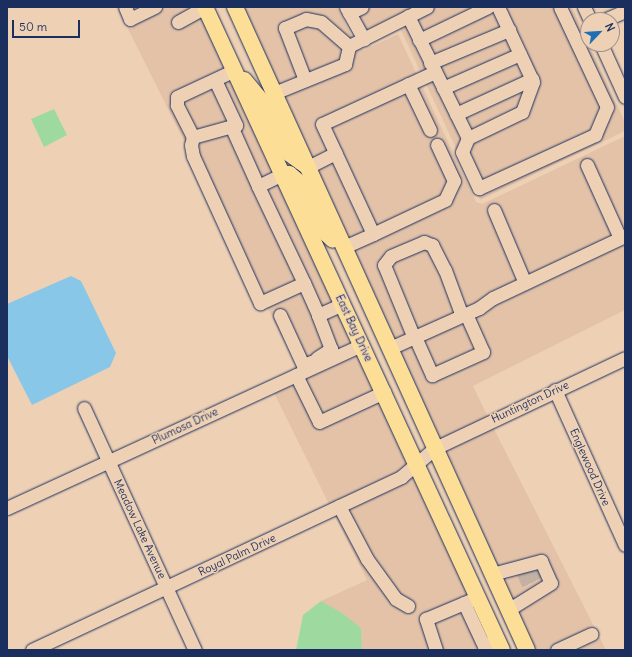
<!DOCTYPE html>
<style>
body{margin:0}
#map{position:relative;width:632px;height:657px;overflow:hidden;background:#eed1b5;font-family:Delius,sans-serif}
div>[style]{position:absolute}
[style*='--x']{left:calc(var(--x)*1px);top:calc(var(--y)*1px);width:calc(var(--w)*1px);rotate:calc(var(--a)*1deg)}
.built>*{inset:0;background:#e3c2a8}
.green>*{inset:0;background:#9edaa0}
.water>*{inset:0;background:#88c7e8}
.minor-tunnel>*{height:13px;margin-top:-6.5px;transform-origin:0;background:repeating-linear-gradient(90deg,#c4b1a4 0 13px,transparent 0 19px)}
.roads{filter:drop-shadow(0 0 1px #1b2f5e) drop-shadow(0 0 1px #1b2f5e)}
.minor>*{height:13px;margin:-6.5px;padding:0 6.5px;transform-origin:6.5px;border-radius:6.5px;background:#eed1b5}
.major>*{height:16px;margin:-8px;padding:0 8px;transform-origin:8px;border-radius:8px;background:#fcde96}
span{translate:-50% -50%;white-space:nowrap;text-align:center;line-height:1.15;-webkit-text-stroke:3px #eed1b5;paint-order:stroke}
.street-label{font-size:11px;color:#1b2f5e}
.frame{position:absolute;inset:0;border:8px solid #1b2f5e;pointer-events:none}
.north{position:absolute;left:580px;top:12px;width:40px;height:40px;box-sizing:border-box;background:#eed1b5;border:1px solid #9a9092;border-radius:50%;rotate:65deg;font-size:11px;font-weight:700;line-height:16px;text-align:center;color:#1b2f5e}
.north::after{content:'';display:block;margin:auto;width:14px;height:18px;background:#1f6fb2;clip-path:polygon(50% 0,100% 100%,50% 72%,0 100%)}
.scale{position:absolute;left:12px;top:20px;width:68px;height:18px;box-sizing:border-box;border:2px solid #1b2f5e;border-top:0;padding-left:5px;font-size:12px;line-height:14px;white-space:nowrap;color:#1b2f5e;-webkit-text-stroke:3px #eed1b5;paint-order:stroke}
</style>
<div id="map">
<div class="built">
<div style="clip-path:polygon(117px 7px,199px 7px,356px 343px,298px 369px)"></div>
<div style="clip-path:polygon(241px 7px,337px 7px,358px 48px,364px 50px,398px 34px,476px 202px,482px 204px,625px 136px,625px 231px,476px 304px,393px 342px)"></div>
<div style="clip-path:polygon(342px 7px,572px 7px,625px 122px,625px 131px,480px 200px,400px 28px,362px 46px)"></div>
<div style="clip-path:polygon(625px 241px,625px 310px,473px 386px,488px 417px,437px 441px,397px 351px)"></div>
<div style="clip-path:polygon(359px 351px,411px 463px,399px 473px,330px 506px,273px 391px)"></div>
<div style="clip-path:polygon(492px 425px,606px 650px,534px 650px,441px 449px)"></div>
<div style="clip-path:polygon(415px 472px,496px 650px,362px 650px,361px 628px,321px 601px,367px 580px,334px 514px)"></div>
</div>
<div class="green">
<div style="clip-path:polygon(54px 109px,67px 135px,44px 147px,31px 119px)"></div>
<div style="clip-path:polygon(321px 601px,342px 613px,361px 628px,362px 650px,296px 650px,303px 615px)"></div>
</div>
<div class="water">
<div style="clip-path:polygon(71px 276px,81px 281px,116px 353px,110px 367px,32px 405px,7px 356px,7px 304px)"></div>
</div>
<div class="minor-tunnel">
<div style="--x:531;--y:568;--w:18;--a:63"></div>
<div style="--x:523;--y:572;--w:17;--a:66"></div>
</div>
<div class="roads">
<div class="minor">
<div style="--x:125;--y:7;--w:13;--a:67"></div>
<div style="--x:130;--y:19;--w:28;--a:-26"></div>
<div style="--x:346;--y:7;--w:37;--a:61"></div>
<div style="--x:584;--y:7;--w:14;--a:65"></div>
<div style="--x:349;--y:13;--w:14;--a:-25"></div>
<div style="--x:408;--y:16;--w:136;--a:63.8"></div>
<div style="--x:468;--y:138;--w:15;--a:113"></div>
<div style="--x:462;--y:152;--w:40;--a:65"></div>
<div style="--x:479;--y:188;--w:128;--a:-24.6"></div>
<div style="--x:595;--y:135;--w:30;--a:-67"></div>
<div style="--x:607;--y:107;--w:110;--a:-115.2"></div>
<div style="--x:604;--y:20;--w:23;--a:-23"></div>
<div style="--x:178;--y:22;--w:31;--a:-29"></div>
<div style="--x:419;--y:40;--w:76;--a:-25.6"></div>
<div style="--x:601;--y:44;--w:58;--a:65.6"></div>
<div style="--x:430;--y:63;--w:86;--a:-22.7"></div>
<div style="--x:435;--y:72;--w:124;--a:155.3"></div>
<div style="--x:322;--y:124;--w:121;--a:65.1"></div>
<div style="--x:373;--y:234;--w:80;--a:-25.3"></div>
<div style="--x:445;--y:200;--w:21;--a:-65"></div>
<div style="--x:454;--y:181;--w:40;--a:-115"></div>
<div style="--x:215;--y:80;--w:50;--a:65"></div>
<div style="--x:236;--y:125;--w:45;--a:164.4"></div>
<div style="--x:193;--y:137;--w:36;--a:-117"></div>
<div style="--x:177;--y:105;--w:8;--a:-90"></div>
<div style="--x:177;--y:97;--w:64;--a:-25"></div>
<div style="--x:305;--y:80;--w:56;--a:-111"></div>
<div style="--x:285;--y:28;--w:23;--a:-23"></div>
<div style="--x:306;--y:19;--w:15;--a:11"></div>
<div style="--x:321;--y:22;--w:37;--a:41"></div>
<div style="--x:408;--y:84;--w:51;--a:64.4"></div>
<div style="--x:443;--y:88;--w:84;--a:-23.8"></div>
<div style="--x:274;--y:93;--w:77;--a:-22.2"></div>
<div style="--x:345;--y:64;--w:18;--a:-77"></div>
<div style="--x:349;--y:46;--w:87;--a:-26.6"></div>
<div style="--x:456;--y:114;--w:84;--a:-24.7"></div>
<div style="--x:231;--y:126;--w:66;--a:65.8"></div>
<div style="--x:193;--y:137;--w:8;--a:104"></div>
<div style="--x:191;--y:145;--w:11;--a:80"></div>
<div style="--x:193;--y:156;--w:162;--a:65.5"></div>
<div style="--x:260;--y:303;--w:48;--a:-24.4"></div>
<div style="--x:304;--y:283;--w:107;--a:-115.4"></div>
<div style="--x:258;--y:186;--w:28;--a:-26"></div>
<div style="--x:468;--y:138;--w:60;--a:-25.7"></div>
<div style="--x:522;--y:112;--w:32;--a:-70"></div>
<div style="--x:533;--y:82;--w:83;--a:-115"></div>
<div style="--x:587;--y:165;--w:80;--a:65.7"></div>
<div style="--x:308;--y:167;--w:31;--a:-27"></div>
<div style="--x:494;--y:210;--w:79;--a:67"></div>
<div style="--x:344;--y:247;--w:32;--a:-24"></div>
<div style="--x:304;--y:283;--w:35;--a:66"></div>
<div style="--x:318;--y:315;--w:27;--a:-24"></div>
<div style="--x:280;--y:315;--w:55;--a:65.3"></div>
<div style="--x:303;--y:365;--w:14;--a:-21"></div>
<div style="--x:415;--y:337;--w:42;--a:65.9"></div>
<div style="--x:432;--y:375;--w:56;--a:-24.3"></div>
<div style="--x:483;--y:352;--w:42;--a:-114.1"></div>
<div style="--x:414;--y:338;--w:79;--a:-112.3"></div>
<div style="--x:384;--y:265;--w:11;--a:-52"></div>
<div style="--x:391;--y:256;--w:36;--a:-23"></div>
<div style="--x:424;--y:242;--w:9;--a:21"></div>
<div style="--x:432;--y:245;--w:28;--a:63"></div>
<div style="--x:445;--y:270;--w:49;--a:69.7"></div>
<div style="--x:390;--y:348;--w:98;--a:-24.2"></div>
<div style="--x:479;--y:308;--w:17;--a:-36"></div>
<div style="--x:493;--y:298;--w:146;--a:-25.2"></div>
<div style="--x:317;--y:358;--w:17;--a:-33"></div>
<div style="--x:331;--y:349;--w:36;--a:-111"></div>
<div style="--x:296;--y:375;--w:52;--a:63.9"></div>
<div style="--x:319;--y:422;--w:72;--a:-24.8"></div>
<div style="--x:555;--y:390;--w:170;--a:65.7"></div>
<div style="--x:84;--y:408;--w:266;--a:65.4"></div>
<div style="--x:339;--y:506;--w:60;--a:62.2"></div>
<div style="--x:367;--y:559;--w:49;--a:54.1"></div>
<div style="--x:396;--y:599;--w:14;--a:30"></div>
<div style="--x:7;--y:508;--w:391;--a:-24.7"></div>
<div style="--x:492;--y:574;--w:51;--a:-14.9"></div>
<div style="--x:541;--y:561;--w:24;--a:66"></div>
<div style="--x:551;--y:583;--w:51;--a:147.9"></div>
<div style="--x:464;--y:603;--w:47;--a:65.1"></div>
<div style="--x:484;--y:646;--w:15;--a:-28"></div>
<div style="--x:32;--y:650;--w:408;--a:-25.1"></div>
<div style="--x:401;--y:477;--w:45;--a:-40.5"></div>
<div style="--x:435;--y:448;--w:210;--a:-25.3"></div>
<div style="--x:436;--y:650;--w:33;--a:-108"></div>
<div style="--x:426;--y:619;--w:56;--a:-22.9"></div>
<div style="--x:557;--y:650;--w:38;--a:-25"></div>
</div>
<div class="major">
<div style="--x:205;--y:7;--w:708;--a:65.21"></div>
<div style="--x:235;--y:7;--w:706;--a:65.58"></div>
<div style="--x:244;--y:80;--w:33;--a:50"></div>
<div style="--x:265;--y:105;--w:55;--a:63"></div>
<div style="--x:290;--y:154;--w:22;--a:36"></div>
<div style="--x:283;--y:174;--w:6;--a:0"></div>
<div style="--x:289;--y:174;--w:17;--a:40"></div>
<div style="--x:302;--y:185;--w:55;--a:63"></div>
<div style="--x:327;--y:234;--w:8;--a:45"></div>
</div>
</div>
<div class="street-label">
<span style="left:354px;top:328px;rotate:65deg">East Bay Drive</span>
<span style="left:530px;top:402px;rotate:-25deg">Huntington Drive</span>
<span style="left:185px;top:426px;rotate:-25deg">Plumosa Drive</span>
<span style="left:590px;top:467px;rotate:66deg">Englewood Drive</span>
<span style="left:140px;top:529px;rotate:65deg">Meadow Lake Avenue</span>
<span style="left:237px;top:555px;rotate:-25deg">Royal Palm Drive</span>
</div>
<div class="frame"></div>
<div class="north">N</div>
<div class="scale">50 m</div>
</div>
